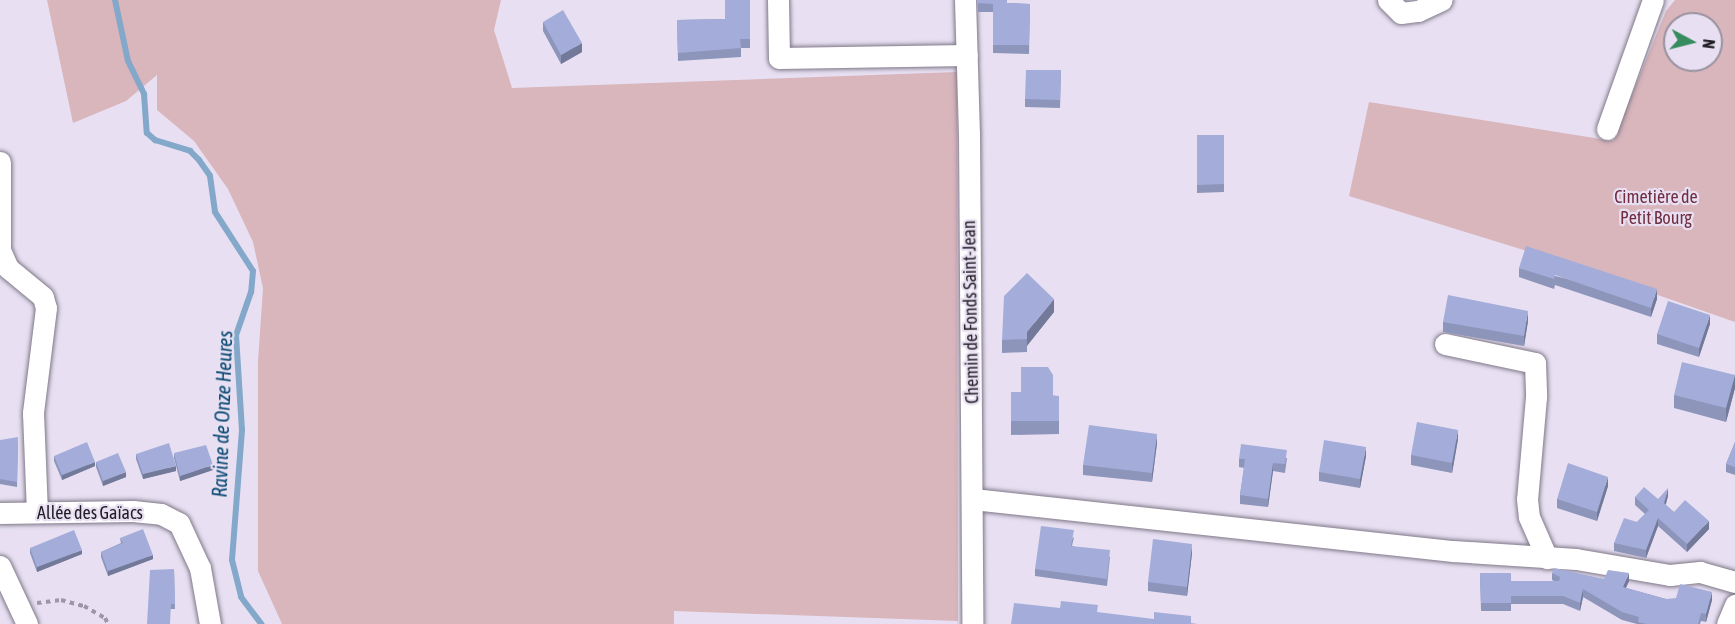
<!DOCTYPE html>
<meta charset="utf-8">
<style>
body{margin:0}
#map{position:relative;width:1735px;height:624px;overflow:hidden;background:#e8e0f2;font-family:"Asap Condensed",sans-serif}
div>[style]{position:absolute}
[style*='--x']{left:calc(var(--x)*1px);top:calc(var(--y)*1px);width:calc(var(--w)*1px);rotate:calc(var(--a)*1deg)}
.green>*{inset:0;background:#d9b5bc}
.stream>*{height:6px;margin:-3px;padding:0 3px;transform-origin:3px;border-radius:3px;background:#83a8ca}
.path>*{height:4px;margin-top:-2px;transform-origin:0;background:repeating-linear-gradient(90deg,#9d97a5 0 4.5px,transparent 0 9px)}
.roads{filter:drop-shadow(0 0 2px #7f7888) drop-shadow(0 0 2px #7f7888)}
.minor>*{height:21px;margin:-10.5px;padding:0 10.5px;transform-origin:10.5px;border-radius:10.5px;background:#fff}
.wall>*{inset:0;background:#8d95bb}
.shaded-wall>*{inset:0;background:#737998}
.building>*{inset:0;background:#a4add9}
span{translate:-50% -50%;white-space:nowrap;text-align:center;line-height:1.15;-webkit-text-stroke:4.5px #e8e0f2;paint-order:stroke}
.park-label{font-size:18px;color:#702e40}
.street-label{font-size:18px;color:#201d24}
.water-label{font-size:20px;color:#03446f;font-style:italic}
.north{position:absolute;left:1663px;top:12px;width:60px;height:60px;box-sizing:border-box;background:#e8e0f2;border:2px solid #9892a0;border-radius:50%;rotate:97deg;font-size:16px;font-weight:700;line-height:24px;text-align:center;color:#201d24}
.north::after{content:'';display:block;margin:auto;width:21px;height:27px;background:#378c5f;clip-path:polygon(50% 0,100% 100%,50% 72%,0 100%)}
</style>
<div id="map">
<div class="green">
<div style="clip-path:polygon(47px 0,501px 0,494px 30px,512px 88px,957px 72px,958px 621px,674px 611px,674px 624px,282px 624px,258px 571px,258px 361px,263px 288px,253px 242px,228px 189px,194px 141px,157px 110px,157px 75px,126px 101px,73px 123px)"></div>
<div style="clip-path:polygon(evenodd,1675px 0,1735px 0,1735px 322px,1572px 265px,1349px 196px,1369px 102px,1613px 141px,1666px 11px,1675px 0,1675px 24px,1711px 24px,1711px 60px,1675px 60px,1675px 24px)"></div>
</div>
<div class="stream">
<div style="--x:115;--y:0;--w:62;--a:78"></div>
<div style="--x:128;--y:61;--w:37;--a:64"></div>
<div style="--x:144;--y:94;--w:39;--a:86"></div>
<div style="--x:147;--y:133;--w:11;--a:41"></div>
<div style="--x:155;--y:140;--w:37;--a:17"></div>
<div style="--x:190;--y:151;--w:13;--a:45"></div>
<div style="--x:199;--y:160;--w:19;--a:55"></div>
<div style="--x:210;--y:176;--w:36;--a:82"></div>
<div style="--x:215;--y:212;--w:70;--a:57.2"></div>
<div style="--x:253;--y:271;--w:21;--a:95"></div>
<div style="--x:251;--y:292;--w:46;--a:109.2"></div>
<div style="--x:236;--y:335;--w:95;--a:86.4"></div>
<div style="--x:242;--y:430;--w:130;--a:94.4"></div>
<div style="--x:232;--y:560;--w:38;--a:76"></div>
<div style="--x:241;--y:597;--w:34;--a:53"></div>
</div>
<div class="path">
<div style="--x:37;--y:603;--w:24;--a:-7"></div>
<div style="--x:61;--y:600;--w:24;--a:15"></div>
<div style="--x:84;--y:606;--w:24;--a:30"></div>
<div style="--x:105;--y:618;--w:7;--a:63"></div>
</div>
<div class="roads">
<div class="minor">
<div style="--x:778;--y:0;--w:58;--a:89"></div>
<div style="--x:779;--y:58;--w:188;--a:-0.9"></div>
<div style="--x:965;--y:0;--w:133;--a:88.3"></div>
<div style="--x:969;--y:133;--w:491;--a:89.6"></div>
<div style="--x:1388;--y:0;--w:18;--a:45"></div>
<div style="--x:1401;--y:13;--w:17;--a:-7"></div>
<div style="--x:1418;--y:11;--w:26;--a:-25"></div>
<div style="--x:1607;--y:129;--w:137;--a:-70.4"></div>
<div style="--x:0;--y:162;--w:85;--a:90"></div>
<div style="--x:0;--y:250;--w:20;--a:66"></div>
<div style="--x:8;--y:268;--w:45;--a:39.6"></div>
<div style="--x:43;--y:297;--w:11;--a:75"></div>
<div style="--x:46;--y:308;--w:106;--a:97.1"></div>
<div style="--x:33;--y:413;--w:99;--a:87.7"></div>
<div style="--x:1445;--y:344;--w:92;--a:11.9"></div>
<div style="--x:1535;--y:363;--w:34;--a:88"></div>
<div style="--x:1536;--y:397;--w:102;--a:95"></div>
<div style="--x:1527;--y:499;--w:18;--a:84"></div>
<div style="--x:1529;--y:517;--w:45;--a:66.3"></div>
<div style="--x:973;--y:499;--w:483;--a:6.2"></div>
<div style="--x:1453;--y:551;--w:123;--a:3.7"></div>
<div style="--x:1576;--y:559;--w:95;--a:9.7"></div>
<div style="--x:1670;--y:575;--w:30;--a:-6"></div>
<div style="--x:1700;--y:572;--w:36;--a:16"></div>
<div style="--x:0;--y:513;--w:133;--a:-0.9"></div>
<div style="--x:133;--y:511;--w:28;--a:6"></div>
<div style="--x:161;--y:514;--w:20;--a:27"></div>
<div style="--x:179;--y:523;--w:50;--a:65"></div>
<div style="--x:200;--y:568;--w:57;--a:79.9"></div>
<div style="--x:0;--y:566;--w:64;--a:65"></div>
<div style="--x:1727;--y:624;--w:21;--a:-67"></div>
</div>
</div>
<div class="wall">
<div style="clip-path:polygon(750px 0,750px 48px,741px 48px,741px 57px,678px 61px,677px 20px,725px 19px)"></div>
<div style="clip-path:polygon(978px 0,1007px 3px,1030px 4px,1029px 54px,993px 53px,993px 12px,978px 12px)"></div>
<div style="clip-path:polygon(543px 22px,582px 52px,561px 64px,543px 31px)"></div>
<div style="clip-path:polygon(1061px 70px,1060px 108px,1025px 107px,1025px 99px)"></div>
<div style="clip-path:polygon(1197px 135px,1224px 135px,1224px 192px,1197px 193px)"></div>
<div style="clip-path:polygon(1519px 268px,1657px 299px,1651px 317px,1555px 285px,1554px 289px,1519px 277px)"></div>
<div style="clip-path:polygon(1054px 312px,1027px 345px,1027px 352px,1002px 353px,1002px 340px)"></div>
<div style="clip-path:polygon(1528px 321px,1524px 346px,1443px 332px,1443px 322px)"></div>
<div style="clip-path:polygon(1710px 324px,1699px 357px,1657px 344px,1657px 334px)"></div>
<div style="clip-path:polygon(1735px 375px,1735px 388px,1726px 422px,1674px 408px,1674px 395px)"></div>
<div style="clip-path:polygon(1011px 392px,1059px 396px,1059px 434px,1011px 435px)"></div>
<div style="clip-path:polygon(1458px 439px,1452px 473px,1411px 465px,1411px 455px)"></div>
<div style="clip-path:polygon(0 440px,18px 442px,17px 487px,0 484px)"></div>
<div style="clip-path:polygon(1735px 442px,1735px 475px,1726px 472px,1726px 464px)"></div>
<div style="clip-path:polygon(1157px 443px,1152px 482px,1083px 475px,1083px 465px)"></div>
<div style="clip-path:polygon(174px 453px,213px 470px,180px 481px,174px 458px)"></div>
<div style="clip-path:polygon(136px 454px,176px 471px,143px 479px,136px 459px)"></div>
<div style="clip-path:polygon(54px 456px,95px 466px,62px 480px,54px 461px)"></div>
<div style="clip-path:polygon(1366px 456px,1360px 488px,1319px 481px,1319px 472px)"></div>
<div style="clip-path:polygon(1287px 458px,1285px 473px,1273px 471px,1268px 507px,1240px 504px,1240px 495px,1244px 468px,1239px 467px,1239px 459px)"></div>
<div style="clip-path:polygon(96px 462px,126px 477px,103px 486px,96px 467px)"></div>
<div style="clip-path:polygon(1608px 486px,1597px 521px,1557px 508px,1557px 499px)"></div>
<div style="clip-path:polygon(1668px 496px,1665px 505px,1674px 512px,1709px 529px,1687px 552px,1658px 526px,1646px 558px,1614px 551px,1614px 543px,1637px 522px,1645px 514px,1635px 505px,1635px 497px,1658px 499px)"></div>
<div style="clip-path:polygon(1074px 537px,1072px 546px,1110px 557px,1107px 586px,1035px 576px,1035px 569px)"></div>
<div style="clip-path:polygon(120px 538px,153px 559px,108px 576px,101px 557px,101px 552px,121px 543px)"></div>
<div style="clip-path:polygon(30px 548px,82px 554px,37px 572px,30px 553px)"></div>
<div style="clip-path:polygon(1192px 553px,1187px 596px,1148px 591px,1148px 582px)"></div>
<div style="clip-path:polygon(174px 569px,175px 609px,171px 609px,147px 624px)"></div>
<div style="clip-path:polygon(1480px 573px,1511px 581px,1554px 581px,1552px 580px,1552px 573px,1604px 579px,1629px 581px,1626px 588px,1666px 599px,1712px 600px,1706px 622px,1701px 621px,1700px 624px,1637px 624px,1622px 620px,1583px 597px,1580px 611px,1563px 604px,1511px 604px,1511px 611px,1481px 611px)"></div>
</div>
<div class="shaded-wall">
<div style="clip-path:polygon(582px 43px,582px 52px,561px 64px,561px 55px)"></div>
<div style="clip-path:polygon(1657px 289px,1657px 299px,1651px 317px,1651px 308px)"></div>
<div style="clip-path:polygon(1054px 299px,1054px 312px,1027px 346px,1027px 332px)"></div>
<div style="clip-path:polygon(1528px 311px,1528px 321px,1524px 346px,1524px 336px)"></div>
<div style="clip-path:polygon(1710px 315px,1710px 324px,1699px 357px,1699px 348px)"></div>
<div style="clip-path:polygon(1735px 375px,1735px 388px,1726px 422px,1726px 408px)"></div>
<div style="clip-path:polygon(1458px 430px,1458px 439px,1452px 473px,1452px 463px)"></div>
<div style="clip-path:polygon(1157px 434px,1157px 443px,1152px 482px,1152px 473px)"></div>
<div style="clip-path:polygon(1366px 447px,1366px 456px,1360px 488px,1360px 479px)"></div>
<div style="clip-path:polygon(95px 462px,95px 466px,62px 480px,62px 475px)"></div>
<div style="clip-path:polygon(1273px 463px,1273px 471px,1268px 507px,1268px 499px)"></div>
<div style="clip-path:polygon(213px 465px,213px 470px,180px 481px,180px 476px)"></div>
<div style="clip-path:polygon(176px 466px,176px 471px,143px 479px,143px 474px)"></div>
<div style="clip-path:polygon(126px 472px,126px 477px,103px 486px,103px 481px)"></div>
<div style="clip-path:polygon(1608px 477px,1608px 486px,1597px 521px,1597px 512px)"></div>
<div style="clip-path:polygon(1668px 488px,1668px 496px,1664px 512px,1664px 503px)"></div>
<div style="clip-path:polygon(1658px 518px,1658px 526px,1646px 558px,1646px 550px)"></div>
<div style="clip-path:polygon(1709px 521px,1709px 529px,1687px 552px,1687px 544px)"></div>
<div style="clip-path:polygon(1192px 544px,1192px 553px,1187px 596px,1187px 587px)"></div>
<div style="clip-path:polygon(82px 550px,82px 554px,37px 572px,37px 567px)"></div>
<div style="clip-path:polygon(153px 555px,153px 559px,108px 576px,108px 571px)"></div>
<div style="clip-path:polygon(1629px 573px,1629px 581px,1623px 594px,1623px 587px)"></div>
<div style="clip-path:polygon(1583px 589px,1583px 597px,1580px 611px,1580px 603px)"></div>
<div style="clip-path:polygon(1712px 592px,1712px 600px,1706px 622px,1706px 614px)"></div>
</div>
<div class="building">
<div style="clip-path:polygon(725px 0,750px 0,750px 39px,740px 39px,741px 48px,678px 53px,677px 20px,725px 19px)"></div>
<div style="clip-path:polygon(978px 0,1007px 0,1007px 3px,1030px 4px,1029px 45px,993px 45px,993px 4px,978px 3px)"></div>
<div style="clip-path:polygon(563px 10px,582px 43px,561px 55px,543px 22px)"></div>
<div style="clip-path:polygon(1026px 70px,1061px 70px,1060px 100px,1025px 99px)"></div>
<div style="clip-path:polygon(1197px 135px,1224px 135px,1224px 184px,1197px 185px)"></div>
<div style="clip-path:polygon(1526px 246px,1657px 289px,1651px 308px,1555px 275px,1554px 279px,1519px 268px)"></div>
<div style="clip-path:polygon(1027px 273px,1054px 299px,1027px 332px,1027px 339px,1002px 340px,1004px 296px)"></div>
<div style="clip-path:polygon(1448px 295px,1528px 311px,1524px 336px,1443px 322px)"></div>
<div style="clip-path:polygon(1668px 301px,1710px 315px,1699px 348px,1657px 334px)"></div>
<div style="clip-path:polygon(1682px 362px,1735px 375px,1726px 408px,1674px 395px)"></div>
<div style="clip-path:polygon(1021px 367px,1048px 367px,1053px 375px,1053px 396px,1059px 396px,1059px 421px,1011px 421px,1011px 392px,1021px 392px)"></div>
<div style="clip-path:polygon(1417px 422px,1458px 430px,1452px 463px,1411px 455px)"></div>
<div style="clip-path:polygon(1089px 425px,1157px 434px,1152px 473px,1083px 465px)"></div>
<div style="clip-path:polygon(18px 437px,17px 482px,0 479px,0 440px)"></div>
<div style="clip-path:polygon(1324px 440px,1366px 447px,1360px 479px,1319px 472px)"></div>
<div style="clip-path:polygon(87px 442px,95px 462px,62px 475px,54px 456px)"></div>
<div style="clip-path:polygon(1735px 442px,1735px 467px,1726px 464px)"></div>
<div style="clip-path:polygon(169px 443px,176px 466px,143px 474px,136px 454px)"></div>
<div style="clip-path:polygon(1241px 444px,1287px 450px,1285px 464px,1273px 463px,1268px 499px,1240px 495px,1245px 459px,1239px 459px)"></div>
<div style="clip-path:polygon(206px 445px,213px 465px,180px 476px,174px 453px)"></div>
<div style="clip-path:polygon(118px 453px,126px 472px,103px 481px,96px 462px)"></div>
<div style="clip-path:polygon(1568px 463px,1608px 477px,1597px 512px,1557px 499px)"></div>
<div style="clip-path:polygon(1644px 487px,1658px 499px,1668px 488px,1664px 503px,1674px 512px,1685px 500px,1709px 521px,1687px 544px,1658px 518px,1646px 550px,1614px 543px,1624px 518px,1637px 522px,1649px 510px,1635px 497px)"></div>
<div style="clip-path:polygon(1041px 526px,1074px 530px,1071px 546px,1110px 550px,1107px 579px,1035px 569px)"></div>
<div style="clip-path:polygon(143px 529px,153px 555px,108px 571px,101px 552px,123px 543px,120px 538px)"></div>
<div style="clip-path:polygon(74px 530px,82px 550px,37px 567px,30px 548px)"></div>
<div style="clip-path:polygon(1153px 539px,1192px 544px,1187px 587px,1148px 582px)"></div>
<div style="clip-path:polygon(1554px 568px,1604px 579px,1608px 570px,1629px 573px,1623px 587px,1666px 599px,1676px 598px,1680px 584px,1712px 592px,1706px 614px,1701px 613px,1698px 624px,1647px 624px,1638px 622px,1639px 617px,1622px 612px,1583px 589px,1580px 603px,1563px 596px,1511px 596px,1511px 603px,1481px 603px,1480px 573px,1511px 573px,1511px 581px,1559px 581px,1560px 577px,1552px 573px)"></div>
<div style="clip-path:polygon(174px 569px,175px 604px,171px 604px,170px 624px,147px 624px,150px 570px)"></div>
<div style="clip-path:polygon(1061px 601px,1098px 605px,1097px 612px,1154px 619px,1154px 612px,1191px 616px,1191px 623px,1198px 624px,1011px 624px,1014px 603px,1060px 608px)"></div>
</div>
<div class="park-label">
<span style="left:1656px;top:208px">Cimetière de<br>Petit Bourg</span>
</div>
<div class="street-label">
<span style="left:971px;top:312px;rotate:-91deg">Chemin de Fonds Saint-Jean</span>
<span style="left:90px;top:513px">Allée des Gaïacs</span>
</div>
<div class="water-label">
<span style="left:222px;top:414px;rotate:-88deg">Ravine de Onze Heures</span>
</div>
<div class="north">N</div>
</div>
